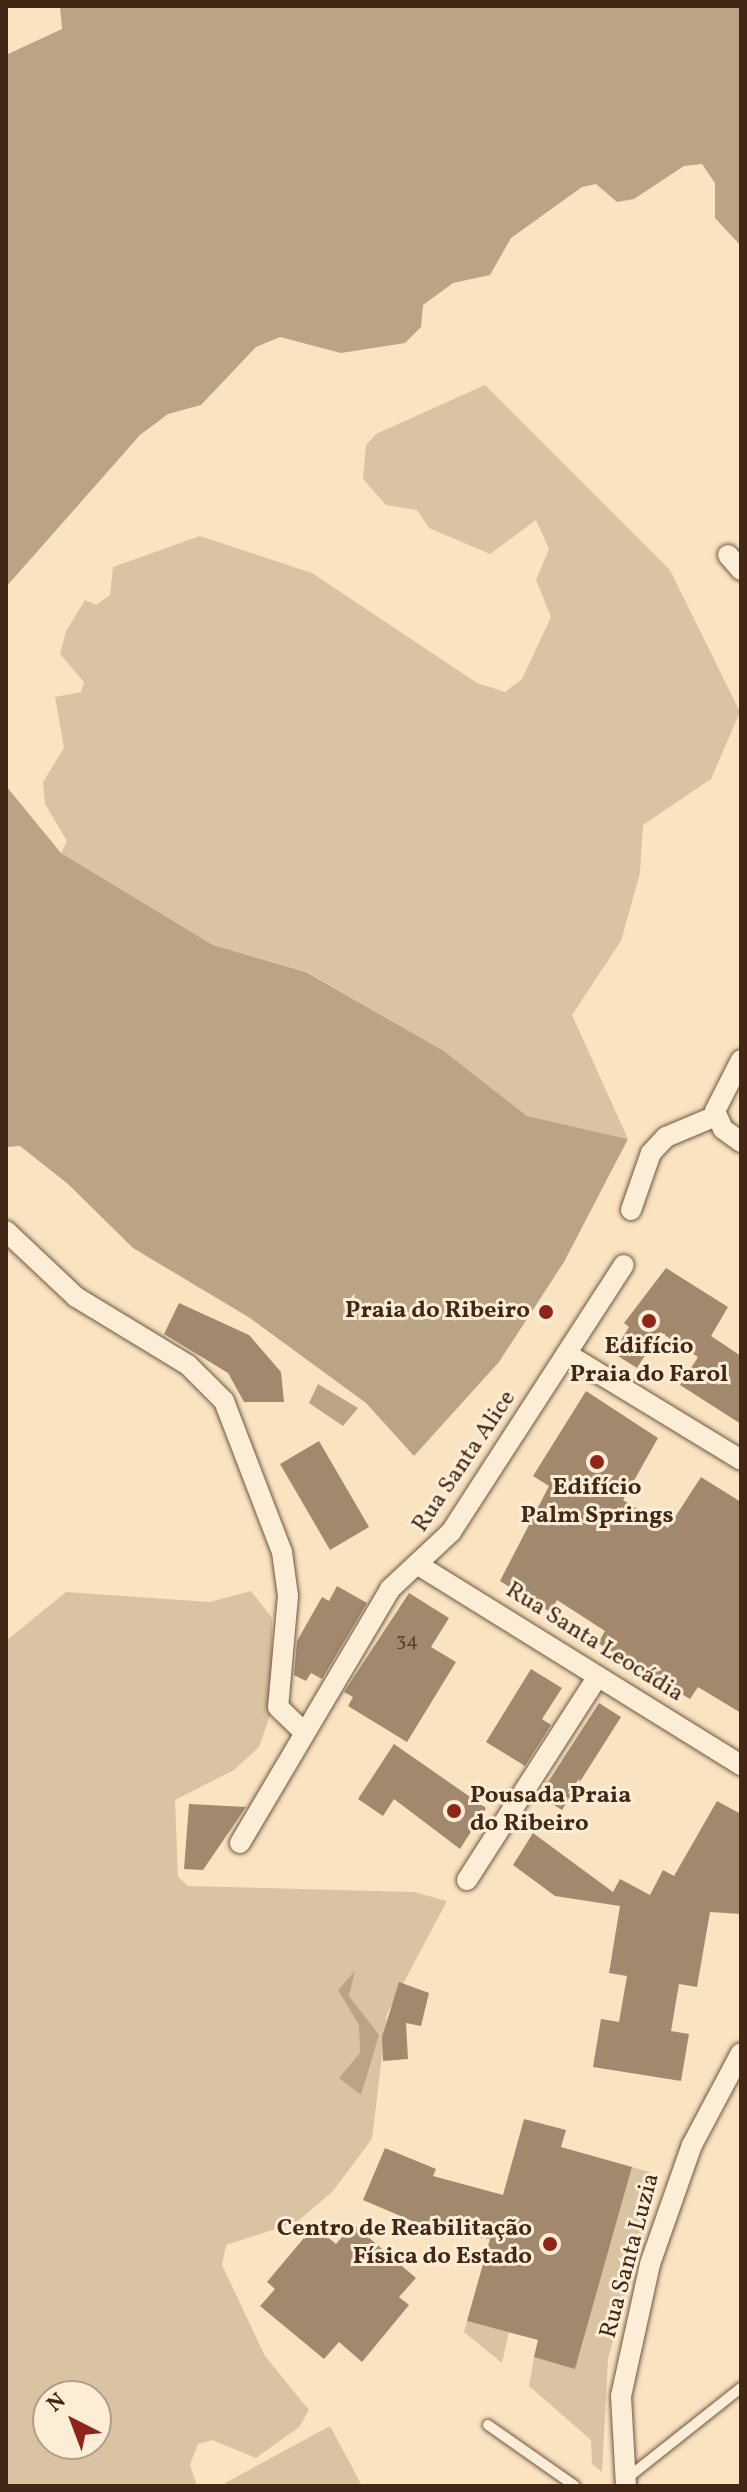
<!DOCTYPE html>
<meta charset="utf-8">
<style>
body{margin:0}
#map{position:relative;width:747px;height:2492px;overflow:hidden;background:#f9e3c0;font-family:Vollkorn,serif}
div>[style]{position:absolute}
[style*='--x']{left:calc(var(--x)*1px);top:calc(var(--y)*1px);width:calc(var(--w)*1px);rotate:calc(var(--a)*1deg)}
.green>*{inset:0;background:#dac3a3}
.water>*{inset:0;background:#bba386}
.building>*{inset:0;background:#a2896e}
.roads{filter:drop-shadow(0 0 2px #705640) drop-shadow(0 0 2px #705640)}
.lane>*{height:10px;margin:-5px;padding:0 5px;transform-origin:5px;border-radius:5px;background:#fbedd6}
.street>*{height:20px;margin:-10px;padding:0 10px;transform-origin:10px;border-radius:10px;background:#fbedd6}
.dots>*{width:22px;height:22px;translate:-50% -50%;box-sizing:border-box;border:4px solid #fbedd6;border-radius:50%}
span{translate:-50% -50%;white-space:nowrap;text-align:center;line-height:1.15;-webkit-text-stroke:6px #fbedd6;paint-order:stroke}
.number-label{font-size:20px;color:#5b402c}
.number-label span{-webkit-text-stroke-width:0}
.poi-label{font-size:24px;color:#432716;font-weight:700}
.right{translate:-100% -50%;text-align:right}
.left{translate:0 -50%;text-align:left}
.street-label{font-size:24px;color:#432716}
.frame{position:absolute;inset:0;border:8px solid #432716;pointer-events:none}
.north{position:absolute;left:32px;top:2380px;width:80px;height:80px;box-sizing:border-box;background:#fbedd6;border:2px solid #b19e89;border-radius:50%;rotate:318deg;font-size:22px;font-weight:700;line-height:32px;text-align:center;color:#432716}
.north::after{content:'';display:block;margin:auto;width:28px;height:36px;background:#8f2418;clip-path:polygon(50% 0,100% 100%,50% 72%,0 100%)}
</style>
<div id="map">
<div class="green">
<div style="clip-path:polygon(485px 385px,670px 570px,740px 712px,711px 779px,643px 825px,640px 873px,621px 941px,572px 1015px,628px 1139px,527px 1116px,444px 1051px,307px 972px,213px 945px,61px 853px,67px 841px,45px 804px,43px 782px,64px 748px,55px 697px,81px 692px,84px 682px,60px 654px,66px 631px,85px 600px,96px 605px,110px 595px,113px 567px,200px 536px,312px 573px,477px 683px,505px 692px,522px 679px,551px 617px,536px 580px,549px 549px,536px 520px,490px 554px,429px 528px,417px 510px,386px 505px,363px 479px,366px 445px,376px 434px)"></div>
<div style="clip-path:polygon(evenodd,251px 1591px,272px 1618px,272px 1710px,259px 1747px,234px 1770px,175px 1800px,178px 1877px,188px 1886px,414px 1892px,447px 1901px,387px 2014px,372px 2139px,333px 2191px,297px 2222px,226px 2245px,222px 2265px,265px 2356px,309px 2410px,299px 2427px,256px 2458px,212px 2440px,198px 2444px,190px 2465px,197px 2486px,6px 2486px,6px 1641px,66px 1592px,210px 1602px,251px 1591px,48px 2396px,96px 2396px,96px 2444px,48px 2444px,48px 2396px)"></div>
<div style="clip-path:polygon(632px 2167px,659px 2175px,608px 2359px,602px 2472px,592px 2464px,591px 2440px,529px 2386px,534px 2357px,575px 2368px)"></div>
<div style="clip-path:polygon(467px 2321px,509px 2332px,502px 2363px,464px 2332px)"></div>
<div style="clip-path:polygon(330px 2426px,361px 2484px,227px 2486px,225px 2483px)"></div>
</div>
<div class="water">
<div style="clip-path:polygon(60px 6px,741px 6px,741px 246px,715px 218px,715px 183px,702px 164px,684px 166px,634px 199px,617px 202px,596px 184px,582px 187px,511px 238px,490px 275px,453px 283px,423px 305px,421px 327px,405px 343px,341px 353px,280px 337px,256px 347px,201px 405px,168px 414px,140px 435px,6px 587px,6px 55px,62px 29px)"></div>
<div style="clip-path:polygon(6px 786px,61px 853px,213px 945px,306px 972px,444px 1051px,527px 1116px,628px 1139px,564px 1262px,499px 1362px,414px 1456px,366px 1403px,250px 1318px,133px 1248px,68px 1184px,20px 1146px,6px 1147px)"></div>
<div style="clip-path:polygon(318px 1384px,358px 1408px,343px 1426px,309px 1403px)"></div>
<div style="clip-path:polygon(355px 1971px,349px 1996px,379px 2035px,361px 2095px,339px 2078px,360px 2053px,359px 2025px,338px 1990px)"></div>
</div>
<div class="building">
<div style="clip-path:polygon(666px 1268px,728px 1307px,711px 1336px,741px 1356px,741px 1424px,680px 1385px,698px 1357px,660px 1332px,637px 1368px,613px 1353px,629px 1327px,624px 1323px)"></div>
<div style="clip-path:polygon(179px 1303px,249px 1335px,281px 1372px,284px 1402px,244px 1402px,228px 1373px,164px 1334px)"></div>
<div style="clip-path:polygon(586px 1391px,658px 1438px,623px 1500px,668px 1528px,701px 1477px,741px 1502px,741px 1713px,698px 1687px,690px 1699px,598px 1643px,605px 1631px,557px 1600px,550px 1612px,500px 1581px,549px 1486px,533px 1476px)"></div>
<div style="clip-path:polygon(319px 1441px,369px 1527px,330px 1550px,280px 1464px)"></div>
<div style="clip-path:polygon(337px 1586px,367px 1603px,322px 1679px,311px 1673px,306px 1681px,294px 1675px,297px 1641px,322px 1597px,329px 1601px)"></div>
<div style="clip-path:polygon(409px 1593px,449px 1618px,431px 1647px,456px 1662px,407px 1742px,348px 1706px,353px 1697px,344px 1692px)"></div>
<div style="clip-path:polygon(531px 1669px,562px 1688px,542px 1719px,551px 1725px,525px 1766px,486px 1742px)"></div>
<div style="clip-path:polygon(599px 1703px,621px 1717px,562px 1810px,539px 1796px)"></div>
<div style="clip-path:polygon(394px 1744px,486px 1808px,460px 1849px,394px 1799px,383px 1816px,358px 1799px)"></div>
<div style="clip-path:polygon(717px 1801px,741px 1814px,741px 1914px,710px 1912px,697px 1987px,679px 1984px,671px 2031px,689px 2034px,681px 2081px,593px 2067px,601px 2019px,619px 2022px,627px 1976px,609px 1973px,620px 1906px,555px 1896px,513px 1865px,533px 1833px,613px 1892px,620px 1879px,650px 1895px,663px 1870px,674px 1876px)"></div>
<div style="clip-path:polygon(189px 1804px,246px 1807px,203px 1870px,184px 1869px)"></div>
<div style="clip-path:polygon(399px 1982px,429px 1993px,421px 2026px,406px 2023px,408px 2059px,383px 2061px,382px 2037px)"></div>
<div style="clip-path:polygon(524px 2119px,566px 2130px,561px 2147px,632px 2167px,575px 2369px,534px 2357px,538px 2340px,467px 2321px,490px 2239px,431px 2229px,363px 2200px,385px 2148px,436px 2169px,433px 2176px,503px 2195px)"></div>
<div style="clip-path:polygon(353px 2224px,416px 2278px,399px 2297px,409px 2305px,362px 2362px,339px 2342px,324px 2359px,260px 2306px,275px 2289px,267px 2282px,314px 2226px,336px 2244px)"></div>
</div>
<div class="roads">
<div class="lane">
<div style="--x:488;--y:2425;--w:106;--a:35"></div>
<div style="--x:626;--y:2479;--w:147;--a:-38.4"></div>
</div>
<div class="street">
<div style="--x:728;--y:555;--w:20;--a:49"></div>
<div style="--x:741;--y:1060;--w:57;--a:117"></div>
<div style="--x:715;--y:1111;--w:20;--a:66"></div>
<div style="--x:723;--y:1129;--w:22;--a:36"></div>
<div style="--x:631;--y:1210;--w:60;--a:-70.7"></div>
<div style="--x:651;--y:1153;--w:22;--a:-47"></div>
<div style="--x:666;--y:1137;--w:54;--a:-22.8"></div>
<div style="--x:6;--y:1231;--w:96;--a:43.3"></div>
<div style="--x:76;--y:1297;--w:131;--a:31.3"></div>
<div style="--x:188;--y:1365;--w:51;--a:45"></div>
<div style="--x:224;--y:1401;--w:162;--a:69"></div>
<div style="--x:282;--y:1552;--w:44;--a:82.2"></div>
<div style="--x:288;--y:1596;--w:111;--a:95.1"></div>
<div style="--x:278;--y:1707;--w:37;--a:44"></div>
<div style="--x:567;--y:1354;--w:204;--a:31.3"></div>
<div style="--x:420;--y:1566;--w:378;--a:31.8"></div>
<div style="--x:240;--y:1843;--w:295;--a:-59.4"></div>
<div style="--x:390;--y:1589;--w:83;--a:-43.1"></div>
<div style="--x:451;--y:1532;--w:318;--a:-57.1"></div>
<div style="--x:467;--y:1880;--w:242;--a:-57.3"></div>
<div style="--x:626;--y:2486;--w:90;--a:-93.2"></div>
<div style="--x:621;--y:2396;--w:135;--a:-77.6"></div>
<div style="--x:650;--y:2264;--w:126;--a:-70.6"></div>
<div style="--x:692;--y:2145;--w:104;--a:-62"></div>
</div>
</div>
<div class="dots">
<div style="left:546px;top:1312px;background:#8f2418"></div>
<div style="left:649px;top:1321px;background:#8f2418"></div>
<div style="left:597px;top:1462px;background:#8f2418"></div>
<div style="left:454px;top:1811px;background:#8f2418"></div>
<div style="left:550px;top:2244px;background:#8f2418"></div>
</div>
<div class="number-label">
<span style="left:407px;top:1641px">34</span>
</div>
<div class="poi-label">
<span class="right" style="left:530px;top:1312px">Praia do Ribeiro</span>
<span style="left:649px;top:1362px">Edifício<br>Praia do Farol</span>
<span style="left:597px;top:1503px">Edifício<br>Palm Springs</span>
<span class="left" style="left:470px;top:1811px">Pousada Praia<br>do Ribeiro</span>
<span class="right" style="left:532px;top:2244px">Centro de Reabilitação<br>Física do Estado</span>
</div>
<div class="street-label">
<span style="left:465px;top:1462px;rotate:-56deg">Rua Santa Alice</span>
<span style="left:594px;top:1643px;rotate:32deg">Rua Santa Leocádia</span>
<span style="left:631px;top:2256px;rotate:-75deg">Rua Santa Luzia</span>
</div>
<div class="frame"></div>
<div class="north">N</div>
</div>
